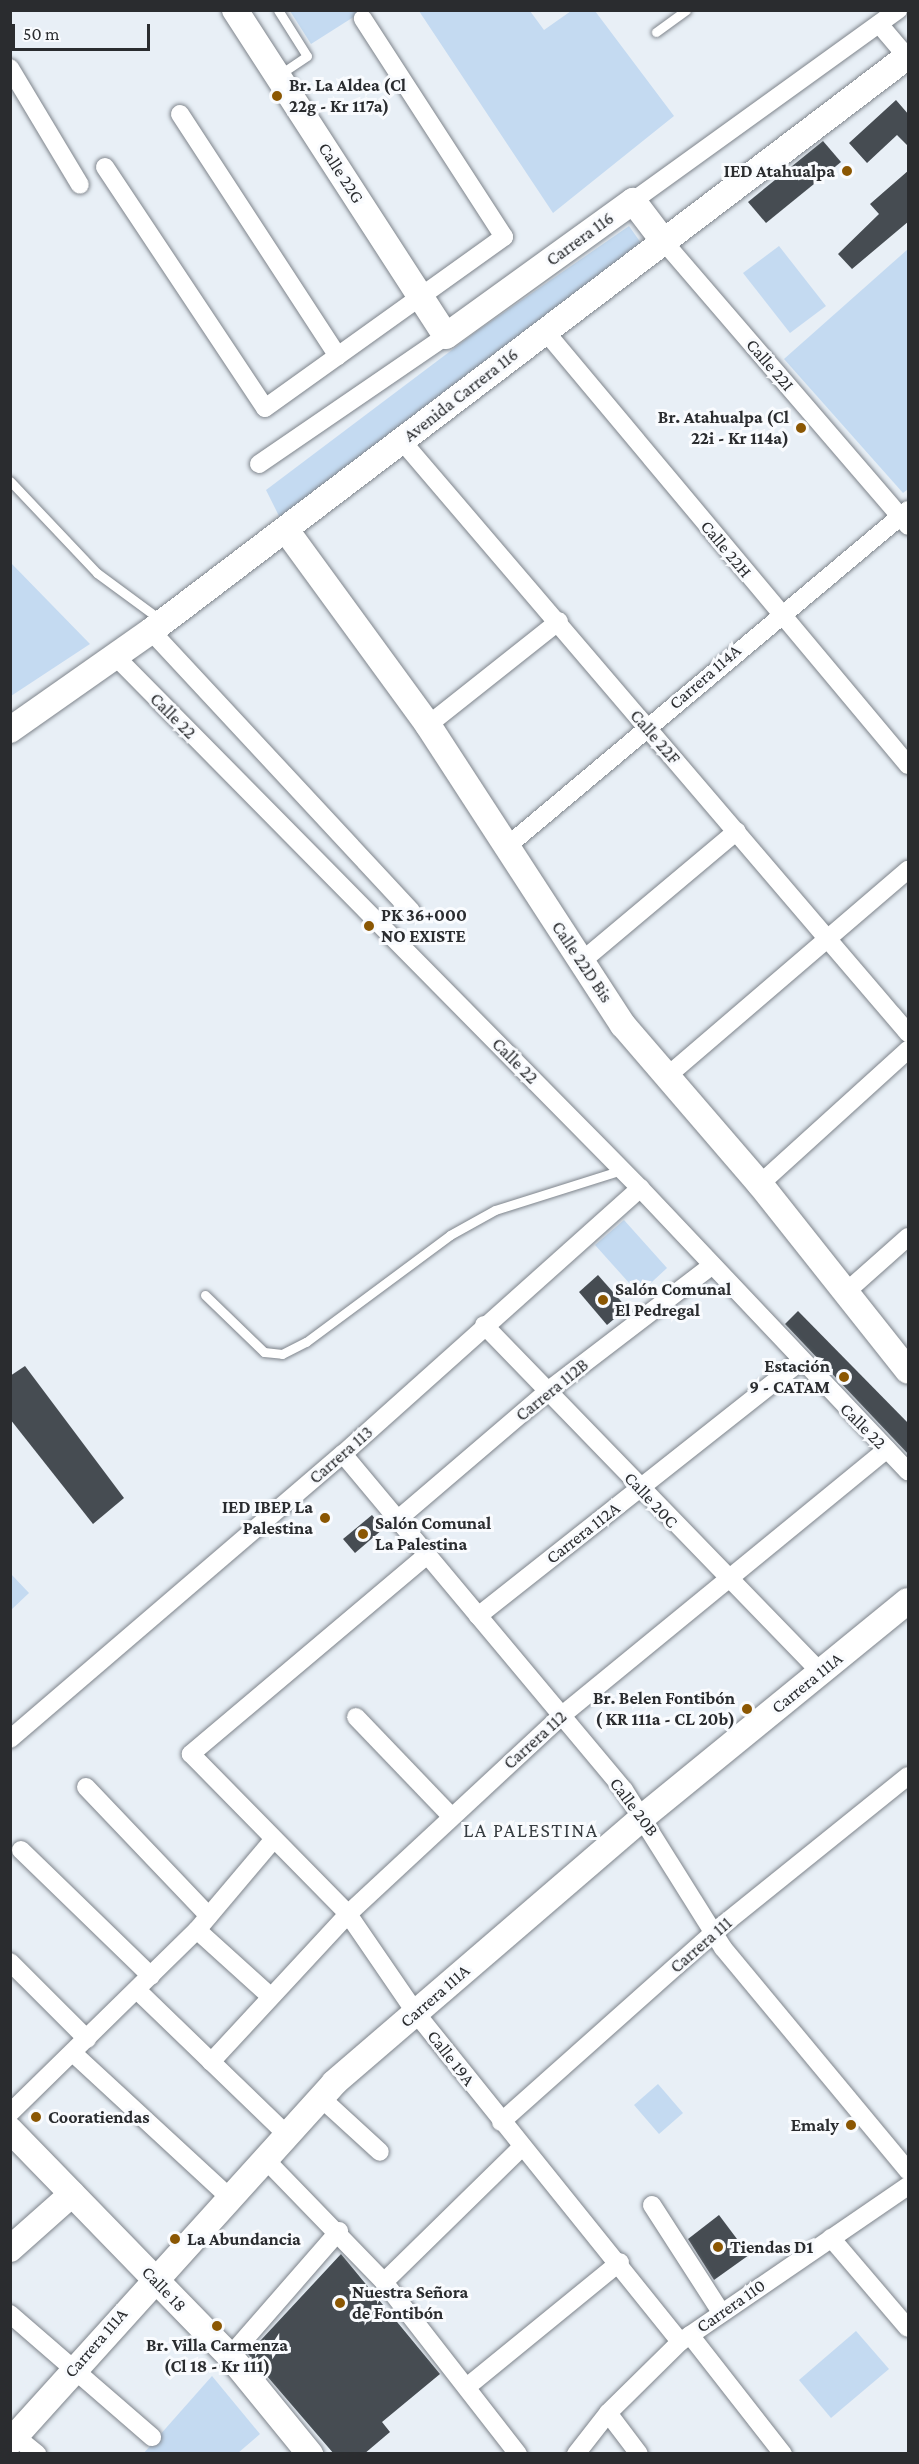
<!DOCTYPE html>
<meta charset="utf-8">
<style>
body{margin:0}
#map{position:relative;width:919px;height:2464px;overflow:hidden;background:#e8eff6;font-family:"Crimson Pro",serif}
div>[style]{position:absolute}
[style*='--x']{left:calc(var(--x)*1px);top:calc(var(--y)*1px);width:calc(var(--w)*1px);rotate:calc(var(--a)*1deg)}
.green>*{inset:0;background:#c4daf1}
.building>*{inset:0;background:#464c52}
.roads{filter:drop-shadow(0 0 2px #7e848b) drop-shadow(0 0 2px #7e848b)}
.lane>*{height:9px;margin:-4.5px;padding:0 4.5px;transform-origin:4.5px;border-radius:4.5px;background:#fff}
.street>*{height:18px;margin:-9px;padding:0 9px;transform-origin:9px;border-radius:9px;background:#fff}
.secondary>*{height:26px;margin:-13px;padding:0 13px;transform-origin:13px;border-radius:13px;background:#fff}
.dots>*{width:16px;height:16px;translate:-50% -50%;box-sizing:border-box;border:3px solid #f9fbfe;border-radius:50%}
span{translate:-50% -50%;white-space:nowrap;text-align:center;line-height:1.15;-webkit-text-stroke:6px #f9fbfe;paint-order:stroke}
.poi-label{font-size:18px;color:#2a2c2f;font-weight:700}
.left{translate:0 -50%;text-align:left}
.right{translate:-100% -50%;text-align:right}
.street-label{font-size:18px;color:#2a2c2f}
.neighbourhood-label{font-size:20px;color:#373d42;letter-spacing:1.5px}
.frame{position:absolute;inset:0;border:12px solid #2a2c2f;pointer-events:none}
.scale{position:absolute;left:12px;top:24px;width:138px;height:27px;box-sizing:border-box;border:3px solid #2a2c2f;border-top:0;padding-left:8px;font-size:18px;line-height:21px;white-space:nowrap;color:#2a2c2f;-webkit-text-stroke:4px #f9fbfe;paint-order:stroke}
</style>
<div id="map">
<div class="green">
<div style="clip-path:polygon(290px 11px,363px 11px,311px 44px)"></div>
<div style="clip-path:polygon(419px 11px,530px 11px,544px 30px,571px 11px,595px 11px,674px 116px,553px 213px)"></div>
<div style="clip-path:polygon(629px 226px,641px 243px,280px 518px,266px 490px,477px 331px)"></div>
<div style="clip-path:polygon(779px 246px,826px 306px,790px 333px,743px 273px)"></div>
<div style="clip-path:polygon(908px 249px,908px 489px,903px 493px,784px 359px)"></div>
<div style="clip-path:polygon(11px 563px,90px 644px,11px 696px,10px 696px)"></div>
<div style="clip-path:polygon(624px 1220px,667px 1268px,639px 1294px,595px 1245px)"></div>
<div style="clip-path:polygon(11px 1574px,29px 1593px,11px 1610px,10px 1610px)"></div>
<div style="clip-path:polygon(658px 2084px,683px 2113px,659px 2134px,634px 2105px)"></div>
<div style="clip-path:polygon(856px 2331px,889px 2369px,831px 2418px,799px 2380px)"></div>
<div style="clip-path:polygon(212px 2376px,260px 2434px,238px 2453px,143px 2454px)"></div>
</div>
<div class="building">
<div style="clip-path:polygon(896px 100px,909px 115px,909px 147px,897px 135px,867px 163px,849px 143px)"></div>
<div style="clip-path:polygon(823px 141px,841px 162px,766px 223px,748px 202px)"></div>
<div style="clip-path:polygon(909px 170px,909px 221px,852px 269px,838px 254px,879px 214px,870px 204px)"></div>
<div style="clip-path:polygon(598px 1275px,627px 1308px,607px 1325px,579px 1292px)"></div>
<div style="clip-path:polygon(798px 1311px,909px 1424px,909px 1455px,785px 1324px)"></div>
<div style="clip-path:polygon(25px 1366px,124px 1498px,93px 1524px,10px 1419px,10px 1376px)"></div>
<div style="clip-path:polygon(372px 1515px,383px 1529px,355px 1553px,343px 1539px)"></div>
<div style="clip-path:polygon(719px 2215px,749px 2255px,714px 2280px,688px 2239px)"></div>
<div style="clip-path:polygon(341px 2254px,440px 2374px,382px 2422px,390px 2432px,364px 2454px,334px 2454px,248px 2354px)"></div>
</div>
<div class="roads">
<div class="lane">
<div style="--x:278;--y:10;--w:54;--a:57.8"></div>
<div style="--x:307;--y:56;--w:32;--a:146"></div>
<div style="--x:656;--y:32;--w:37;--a:-36"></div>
<div style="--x:10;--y:481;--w:127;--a:46.6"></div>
<div style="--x:97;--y:573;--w:79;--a:36.3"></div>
<div style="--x:205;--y:1295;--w:82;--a:44"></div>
<div style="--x:264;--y:1352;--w:18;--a:6"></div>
<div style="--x:282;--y:1354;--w:27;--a:-27"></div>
<div style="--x:306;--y:1342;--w:179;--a:-36.6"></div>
<div style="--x:450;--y:1235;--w:51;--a:-29.1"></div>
<div style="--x:495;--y:1210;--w:133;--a:-17.5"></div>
</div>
<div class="street">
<div style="--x:879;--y:24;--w:43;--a:49.7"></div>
<div style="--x:10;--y:68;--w:136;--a:59.1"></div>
<div style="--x:180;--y:114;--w:289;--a:56.9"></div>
<div style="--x:105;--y:167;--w:289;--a:56.4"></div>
<div style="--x:265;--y:408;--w:294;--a:-35.6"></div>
<div style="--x:504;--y:237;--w:260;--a:-122.9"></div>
<div style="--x:633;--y:201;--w:327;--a:-35.8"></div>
<div style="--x:665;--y:243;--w:373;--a:49.3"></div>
<div style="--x:545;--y:331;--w:566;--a:50.09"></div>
<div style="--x:402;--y:441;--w:779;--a:49.48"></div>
<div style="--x:259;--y:464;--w:227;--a:-34.4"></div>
<div style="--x:151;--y:631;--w:382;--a:47.1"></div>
<div style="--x:116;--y:657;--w:746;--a:45.38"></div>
<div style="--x:640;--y:1188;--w:390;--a:46.6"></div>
<div style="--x:428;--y:725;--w:167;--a:-38.4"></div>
<div style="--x:505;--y:848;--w:526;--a:-39.99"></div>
<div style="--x:582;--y:961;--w:202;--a:-40"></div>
<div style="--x:665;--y:1078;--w:320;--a:-40.6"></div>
<div style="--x:760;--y:1184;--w:200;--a:-42.2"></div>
<div style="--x:846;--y:1292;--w:83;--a:-41.6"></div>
<div style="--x:484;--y:1325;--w:483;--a:45.9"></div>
<div style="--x:343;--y:1454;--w:438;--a:50.1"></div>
<div style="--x:624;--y:1790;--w:186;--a:57.9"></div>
<div style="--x:723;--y:1948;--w:290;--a:50.3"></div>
<div style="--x:397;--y:1520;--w:200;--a:-40.5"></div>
<div style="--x:549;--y:1390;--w:204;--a:-37.4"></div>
<div style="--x:427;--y:1555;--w:309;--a:139.9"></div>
<div style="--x:191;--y:1754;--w:224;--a:45.5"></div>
<div style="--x:348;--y:1914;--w:119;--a:55.6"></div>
<div style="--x:415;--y:2012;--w:423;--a:51.2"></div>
<div style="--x:478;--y:1616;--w:412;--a:-38.3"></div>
<div style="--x:356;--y:1717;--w:137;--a:46.2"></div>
<div style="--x:10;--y:1739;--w:438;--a:-40.6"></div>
<div style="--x:343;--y:1454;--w:399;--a:-41.8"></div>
<div style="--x:86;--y:1787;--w:178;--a:46.4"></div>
<div style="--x:21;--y:1850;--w:181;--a:44.1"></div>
<div style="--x:197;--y:1930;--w:98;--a:42.1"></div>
<div style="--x:10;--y:1962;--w:109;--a:45"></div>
<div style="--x:137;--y:1990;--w:206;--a:44"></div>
<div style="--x:73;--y:2053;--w:211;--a:42.7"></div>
<div style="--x:211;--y:2062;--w:202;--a:-47.2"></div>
<div style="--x:348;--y:1914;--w:291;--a:-42.9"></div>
<div style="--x:561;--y:1716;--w:421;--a:-39.3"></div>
<div style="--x:320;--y:2097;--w:81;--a:42.5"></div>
<div style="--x:10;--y:2113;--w:262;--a:-44.4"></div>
<div style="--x:197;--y:1930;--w:118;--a:-49.8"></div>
<div style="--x:501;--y:2122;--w:285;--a:-41.7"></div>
<div style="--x:714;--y:1932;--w:249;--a:-38.8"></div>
<div style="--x:263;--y:2157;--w:174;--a:45.9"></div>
<div style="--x:384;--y:2282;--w:218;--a:52.1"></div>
<div style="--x:652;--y:2205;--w:127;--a:57.2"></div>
<div style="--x:831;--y:2238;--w:118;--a:49.5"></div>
<div style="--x:384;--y:2282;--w:193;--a:-44.4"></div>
<div style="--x:10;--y:2314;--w:188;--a:40.9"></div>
<div style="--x:690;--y:2335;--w:151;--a:52"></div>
<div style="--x:230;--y:2356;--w:166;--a:-48.9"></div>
<div style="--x:468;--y:2386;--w:196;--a:-39.2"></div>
<div style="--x:608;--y:2413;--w:51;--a:52.9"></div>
<div style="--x:10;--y:2432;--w:35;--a:39"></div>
<div style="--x:576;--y:2454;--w:52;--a:-52"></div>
<div style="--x:608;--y:2413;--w:101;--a:-44.6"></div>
<div style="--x:680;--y:2342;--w:276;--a:-34.4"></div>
</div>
<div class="secondary">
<div style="--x:235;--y:10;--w:388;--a:57.1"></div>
<div style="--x:446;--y:336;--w:231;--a:-35.8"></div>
<div style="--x:633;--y:201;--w:53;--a:52.7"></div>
<div style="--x:286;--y:530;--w:241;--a:53.9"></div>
<div style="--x:428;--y:725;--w:358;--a:57"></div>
<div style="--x:623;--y:1025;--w:210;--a:49.3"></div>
<div style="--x:760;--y:1184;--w:238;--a:51.6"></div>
<div style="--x:10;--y:730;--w:172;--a:-35.1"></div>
<div style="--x:151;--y:631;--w:951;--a:-37.22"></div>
<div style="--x:10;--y:2130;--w:315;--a:45.8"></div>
<div style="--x:230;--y:2356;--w:127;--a:50.8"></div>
<div style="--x:10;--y:2249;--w:83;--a:-41.6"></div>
<div style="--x:10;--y:2442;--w:484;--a:-47.9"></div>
<div style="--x:334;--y:2083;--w:409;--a:-40.7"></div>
<div style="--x:644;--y:1816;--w:340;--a:-39.2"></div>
</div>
</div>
<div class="dots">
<div style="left:277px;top:96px;background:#8b5703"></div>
<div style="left:847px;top:171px;background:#8b5703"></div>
<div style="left:801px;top:428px;background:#8b5703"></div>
<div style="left:369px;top:926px;background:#8b5703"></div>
<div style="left:603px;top:1300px;background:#8b5703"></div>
<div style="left:844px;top:1377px;background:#8b5703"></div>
<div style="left:325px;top:1518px;background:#8b5703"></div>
<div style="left:363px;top:1534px;background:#8b5703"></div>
<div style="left:747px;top:1709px;background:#8b5703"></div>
<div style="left:36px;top:2117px;background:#8b5703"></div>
<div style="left:851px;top:2125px;background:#8b5703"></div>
<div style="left:175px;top:2239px;background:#8b5703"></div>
<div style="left:718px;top:2247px;background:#8b5703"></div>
<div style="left:340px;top:2303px;background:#8b5703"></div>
<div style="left:217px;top:2326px;background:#8b5703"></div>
</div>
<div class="poi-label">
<span class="left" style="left:289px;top:96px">Br. La Aldea (Cl<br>22g - Kr 117a)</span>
<span class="right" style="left:835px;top:171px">IED Atahualpa</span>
<span class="right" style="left:789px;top:428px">Br. Atahualpa (Cl<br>22i - Kr 114a)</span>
<span class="left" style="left:381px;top:926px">PK 36+000<br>NO EXISTE</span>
<span class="left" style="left:615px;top:1300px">Salón Comunal<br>El Pedregal</span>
<span class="right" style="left:830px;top:1377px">Estación<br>9 - CATAM</span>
<span class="right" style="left:313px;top:1518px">IED IBEP La<br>Palestina</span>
<span class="left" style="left:375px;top:1534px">Salón Comunal<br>La Palestina</span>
<span class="right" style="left:735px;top:1709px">Br. Belen Fontibón<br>( KR 111a - CL 20b)</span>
<span class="left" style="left:48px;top:2117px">Cooratiendas</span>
<span class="right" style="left:839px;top:2125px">Emaly</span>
<span class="left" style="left:187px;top:2239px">La Abundancia</span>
<span class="left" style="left:730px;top:2247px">Tiendas D1</span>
<span class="left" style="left:352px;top:2303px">Nuestra Señora<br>de Fontibón</span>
<span style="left:217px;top:2356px">Br. Villa Carmenza<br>(Cl 18 - Kr 111)</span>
</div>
<div class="street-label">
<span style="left:341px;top:173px;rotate:57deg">Calle 22G</span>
<span style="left:580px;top:239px;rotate:-36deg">Carrera 116</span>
<span style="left:770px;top:365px;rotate:49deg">Calle 22I</span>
<span style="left:461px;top:395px;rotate:-38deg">Avenida Carrera 116</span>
<span style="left:726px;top:549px;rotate:50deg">Calle 22H</span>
<span style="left:705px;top:677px;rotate:-41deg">Carrera 114A</span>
<span style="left:173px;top:716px;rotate:45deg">Calle 22</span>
<span style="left:655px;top:737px;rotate:49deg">Calle 22F</span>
<span style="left:582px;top:962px;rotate:56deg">Calle 22D Bis</span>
<span style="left:515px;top:1061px;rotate:45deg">Calle 22</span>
<span style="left:552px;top:1390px;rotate:-39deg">Carrera 112B</span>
<span style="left:863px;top:1426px;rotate:45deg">Calle 22</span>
<span style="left:341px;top:1455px;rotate:-41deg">Carrera 113</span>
<span style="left:651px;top:1500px;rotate:47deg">Calle 20C</span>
<span style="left:583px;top:1533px;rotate:-38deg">Carrera 112A</span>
<span style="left:807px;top:1683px;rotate:-39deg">Carrera 111A</span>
<span style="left:535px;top:1740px;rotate:-42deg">Carrera 112</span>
<span style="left:634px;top:1807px;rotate:53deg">Calle 20B</span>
<span style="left:701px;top:1945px;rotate:-41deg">Carrera 111</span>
<span style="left:435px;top:1996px;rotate:-41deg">Carrera 111A</span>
<span style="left:451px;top:2058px;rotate:52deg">Calle 19A</span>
<span style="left:164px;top:2289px;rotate:46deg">Calle 18</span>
<span style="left:731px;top:2306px;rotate:-35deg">Carrera 110</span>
<span style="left:96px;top:2343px;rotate:-49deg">Carrera 111A</span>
</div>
<div class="neighbourhood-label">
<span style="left:531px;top:1830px">LA PALESTINA</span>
</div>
<div class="frame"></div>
<div class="scale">50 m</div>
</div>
